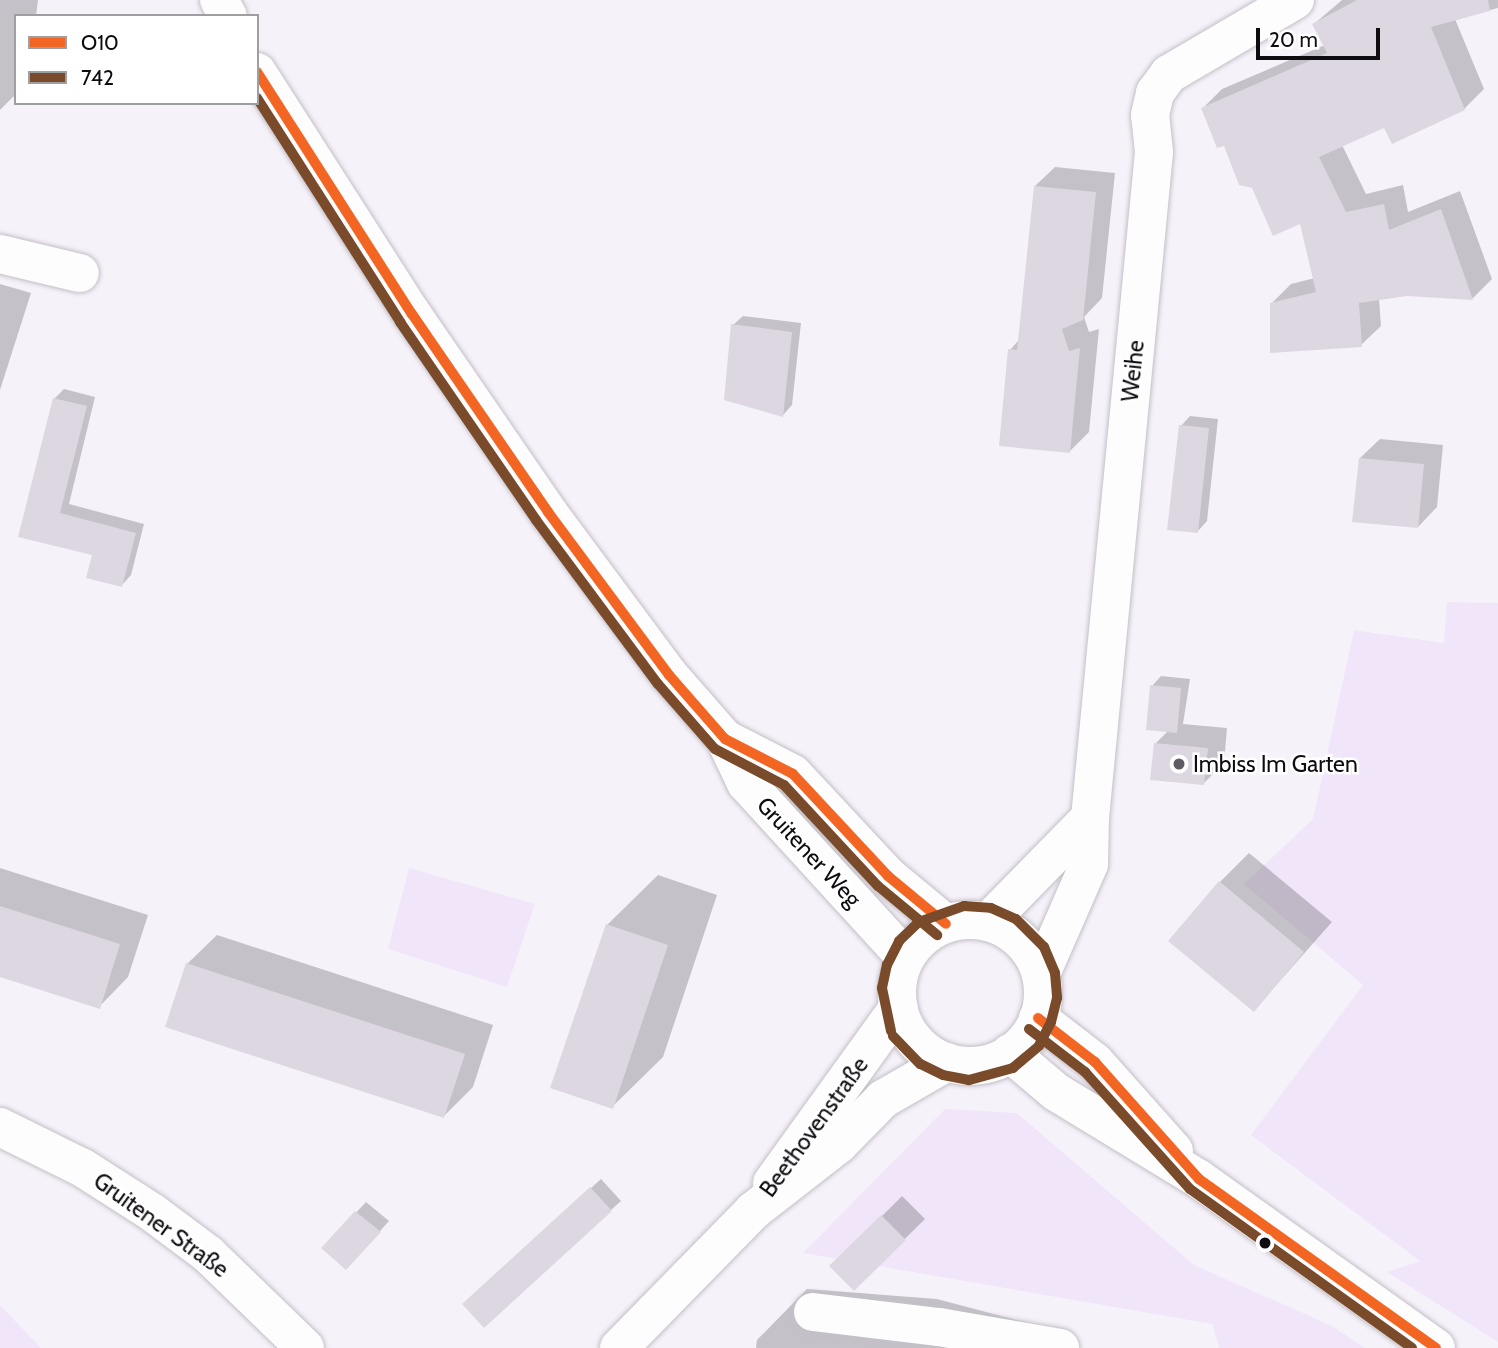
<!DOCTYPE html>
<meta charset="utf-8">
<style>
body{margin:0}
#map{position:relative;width:1498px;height:1348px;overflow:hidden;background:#f6f2fa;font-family:Cabin,sans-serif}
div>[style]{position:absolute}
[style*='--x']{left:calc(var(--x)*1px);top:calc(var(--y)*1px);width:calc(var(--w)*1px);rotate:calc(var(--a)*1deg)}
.green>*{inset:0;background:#f1e6f9}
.shadow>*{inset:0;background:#0003}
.building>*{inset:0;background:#ddd7e2}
.roads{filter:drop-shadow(0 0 2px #c3bfc6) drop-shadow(0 0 2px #c3bfc6)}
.minor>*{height:38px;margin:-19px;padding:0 19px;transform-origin:19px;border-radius:19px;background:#fefdfe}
.tertiary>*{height:38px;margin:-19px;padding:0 19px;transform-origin:19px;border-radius:19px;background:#fefdfe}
.secondary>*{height:38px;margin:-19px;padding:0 19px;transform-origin:19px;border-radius:19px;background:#fefdfe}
.secondary>.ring{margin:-19px;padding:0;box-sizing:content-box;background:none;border:38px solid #fefdfe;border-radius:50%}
.bus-1>*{height:10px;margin:-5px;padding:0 5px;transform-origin:5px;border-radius:5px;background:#f26522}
.bus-2>*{height:10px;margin:-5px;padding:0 5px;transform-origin:5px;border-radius:5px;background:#7a4b2a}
.dots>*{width:19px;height:19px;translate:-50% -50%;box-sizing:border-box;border:4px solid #fff;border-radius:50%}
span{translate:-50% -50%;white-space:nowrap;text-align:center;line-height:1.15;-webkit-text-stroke:5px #fff;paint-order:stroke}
.street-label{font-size:23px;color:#0f0c11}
.poi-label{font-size:23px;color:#0f0c11}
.left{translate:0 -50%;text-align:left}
.legend{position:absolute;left:14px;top:14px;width:245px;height:91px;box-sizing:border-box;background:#fff;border:2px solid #9f9ea0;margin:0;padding:9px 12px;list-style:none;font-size:21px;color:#0f0c11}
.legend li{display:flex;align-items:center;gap:14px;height:35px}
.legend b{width:35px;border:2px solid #9f9ea0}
.scale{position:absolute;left:1256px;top:28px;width:124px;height:32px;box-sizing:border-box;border:4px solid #0f0c11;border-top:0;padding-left:9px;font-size:21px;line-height:24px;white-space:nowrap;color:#0f0c11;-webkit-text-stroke:5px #fff;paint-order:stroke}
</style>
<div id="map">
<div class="green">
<div style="clip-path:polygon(1447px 602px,1498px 603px,1498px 1342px,1387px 1272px,1420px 1261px,1251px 1135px,1363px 985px,1244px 884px,1313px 819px,1354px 630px,1444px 643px)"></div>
<div style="clip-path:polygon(409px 868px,535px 904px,507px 987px,388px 949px)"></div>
<div style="clip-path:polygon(945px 1109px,1017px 1113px,1194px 1265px,1332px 1326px,1365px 1348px,1219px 1348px,1212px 1324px,803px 1253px)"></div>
<div style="clip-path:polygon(0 1305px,41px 1348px,0 1348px)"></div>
</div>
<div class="shadow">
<div style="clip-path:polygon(0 0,38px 0,36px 16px,16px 16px,16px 94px,0 110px)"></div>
<div style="clip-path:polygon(1342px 0,1498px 0,1498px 8px,1455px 19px,1484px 89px,1464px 109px,1385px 125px,1342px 145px,1366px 194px,1403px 185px,1408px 212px,1460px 191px,1492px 279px,1473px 298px,1407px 294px,1379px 299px,1381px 326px,1361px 345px,1272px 303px,1291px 284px,1315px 278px,1301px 221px,1253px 187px,1203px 108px,1222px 89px,1325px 45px,1314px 24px)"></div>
<div style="clip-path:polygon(1055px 167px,1115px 173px,1102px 298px,1084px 317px,1089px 332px,1099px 329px,1089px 432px,1069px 452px,1010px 350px,1019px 340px,1035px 186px)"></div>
<div style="clip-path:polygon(0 284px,31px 293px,0 390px)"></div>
<div style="clip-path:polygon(743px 316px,801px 323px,792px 405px,783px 415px,733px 325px)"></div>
<div style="clip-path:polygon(64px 389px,95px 397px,69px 504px,144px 524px,131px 575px,122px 585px,94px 554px,20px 536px,54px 399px)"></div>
<div style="clip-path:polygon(1190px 416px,1218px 419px,1207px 521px,1198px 531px,1181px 426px)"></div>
<div style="clip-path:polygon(1380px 439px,1443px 445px,1437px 507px,1418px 527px,1360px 458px)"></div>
<div style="clip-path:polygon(1161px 676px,1190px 679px,1183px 724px,1227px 728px,1224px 763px,1204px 783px,1156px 743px,1168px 731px,1152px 686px)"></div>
<div style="clip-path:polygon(1249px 853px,1332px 922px,1254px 1010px,1220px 882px)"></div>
<div style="clip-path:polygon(0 868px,148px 915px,128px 977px,99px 1007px,0 975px)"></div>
<div style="clip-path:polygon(658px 875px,717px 895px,663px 1057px,612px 1107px,607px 925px)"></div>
<div style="clip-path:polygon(217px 935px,493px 1025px,473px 1087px,444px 1116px,187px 964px)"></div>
<div style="clip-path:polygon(601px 1179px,621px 1201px,611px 1210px,474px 1294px)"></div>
<div style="clip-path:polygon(902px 1196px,925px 1219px,854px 1289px,832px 1266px)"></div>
<div style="clip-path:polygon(366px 1202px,389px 1221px,355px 1259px,323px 1248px)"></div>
<div style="clip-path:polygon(807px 1289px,937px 1299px,1046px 1328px,1056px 1348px,756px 1348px,757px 1340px)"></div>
</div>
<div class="building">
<div style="clip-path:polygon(1357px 0,1488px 0,1490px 11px,1431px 27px,1465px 110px,1392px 144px,1384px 128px,1319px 157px,1346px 212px,1384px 204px,1389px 230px,1441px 209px,1473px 300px,1407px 296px,1359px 303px,1362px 347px,1270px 353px,1270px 303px,1316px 292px,1300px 224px,1273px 236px,1252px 188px,1239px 185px,1224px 146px,1217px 148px,1201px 108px,1327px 53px,1312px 24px)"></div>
<div style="clip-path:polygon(1034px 186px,1096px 192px,1083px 320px,1062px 329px,1069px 351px,1080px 348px,1070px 453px,999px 446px,1008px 349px,1017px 350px)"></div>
<div style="clip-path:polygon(731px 324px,792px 332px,783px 417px,724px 400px)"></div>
<div style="clip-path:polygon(53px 398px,87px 406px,60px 513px,136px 533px,122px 587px,86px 578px,92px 555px,18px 537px)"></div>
<div style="clip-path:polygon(1179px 425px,1209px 428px,1198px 533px,1167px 530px)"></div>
<div style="clip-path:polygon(1359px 458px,1424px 464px,1418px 528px,1352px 522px)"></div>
<div style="clip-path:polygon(1150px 685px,1181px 688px,1177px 733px,1146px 730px)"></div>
<div style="clip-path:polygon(1154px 743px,1208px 748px,1204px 785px,1150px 780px)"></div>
<div style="clip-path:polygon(1219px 881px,1304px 952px,1254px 1012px,1168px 941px)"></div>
<div style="clip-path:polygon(0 906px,120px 944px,100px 1009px,0 977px)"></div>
<div style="clip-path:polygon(606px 924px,668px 945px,613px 1109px,550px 1088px)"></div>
<div style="clip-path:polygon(186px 963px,465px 1054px,444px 1118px,165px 1027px)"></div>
<div style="clip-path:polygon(590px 1187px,612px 1211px,484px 1328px,462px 1304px)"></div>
<div style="clip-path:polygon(355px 1211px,381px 1232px,346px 1270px,321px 1248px)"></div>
<div style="clip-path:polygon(881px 1215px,906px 1240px,854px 1291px,829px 1266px)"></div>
</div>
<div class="roads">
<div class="minor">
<div style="--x:0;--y:254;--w:82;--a:13.4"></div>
<div style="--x:988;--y:922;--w:146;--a:-45.6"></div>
<div style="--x:1041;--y:974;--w:120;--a:-66.4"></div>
<div style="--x:1089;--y:864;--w:46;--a:-88.8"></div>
<div style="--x:1090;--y:818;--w:669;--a:-84.51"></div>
<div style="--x:1154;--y:152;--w:37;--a:-96"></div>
<div style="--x:1150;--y:115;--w:23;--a:-77"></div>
<div style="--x:1155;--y:93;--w:24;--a:-54"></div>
<div style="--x:1169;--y:74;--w:146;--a:-30.4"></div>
<div style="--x:0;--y:1127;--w:93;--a:26.3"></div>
<div style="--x:83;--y:1168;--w:83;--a:32.7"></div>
<div style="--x:153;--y:1213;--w:69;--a:36.7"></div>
<div style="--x:208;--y:1254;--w:135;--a:44.1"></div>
<div style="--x:813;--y:1312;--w:127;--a:6.8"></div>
<div style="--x:939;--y:1327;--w:123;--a:9.8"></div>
</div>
<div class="tertiary">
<div style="--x:1038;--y:1018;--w:72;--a:37.7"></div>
<div style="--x:1095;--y:1062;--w:119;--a:48.4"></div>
<div style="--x:1010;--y:1053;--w:60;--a:40.3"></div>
<div style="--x:1056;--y:1092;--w:167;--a:31.3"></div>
<div style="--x:1199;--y:1179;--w:291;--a:35.5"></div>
</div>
<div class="secondary">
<div style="--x:219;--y:0;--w:18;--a:61"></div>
<div style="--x:257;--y:72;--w:287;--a:57.4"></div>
<div style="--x:412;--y:314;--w:240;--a:55.5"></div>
<div style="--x:548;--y:512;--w:203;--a:53.4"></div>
<div style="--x:669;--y:675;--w:85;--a:48.8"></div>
<div style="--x:725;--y:739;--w:49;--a:64.5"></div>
<div style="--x:746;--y:783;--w:236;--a:47.6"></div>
<div style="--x:725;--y:739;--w:76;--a:27.2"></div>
<div style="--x:793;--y:774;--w:139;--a:47"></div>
<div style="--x:888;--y:876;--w:75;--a:39.6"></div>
<div class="ring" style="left:897px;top:920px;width:108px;height:108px"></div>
<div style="--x:772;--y:1183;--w:216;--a:-54.2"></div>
<div style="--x:619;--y:1348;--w:192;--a:-45.6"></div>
<div style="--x:753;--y:1211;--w:109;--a:-37.9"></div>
<div style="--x:839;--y:1144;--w:63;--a:-45.6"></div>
<div style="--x:883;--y:1099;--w:74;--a:-30"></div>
</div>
</div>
<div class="bus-1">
<div style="--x:257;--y:72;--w:287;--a:57.4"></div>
<div style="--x:412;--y:314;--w:240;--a:55.5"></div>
<div style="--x:548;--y:512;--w:203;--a:53.4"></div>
<div style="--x:669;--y:675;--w:85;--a:48.8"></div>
<div style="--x:725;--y:739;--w:76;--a:27.2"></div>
<div style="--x:793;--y:774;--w:139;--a:47"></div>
<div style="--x:888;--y:876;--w:75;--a:39.6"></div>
<div style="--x:1038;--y:1018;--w:72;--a:37.7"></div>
<div style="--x:1095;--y:1062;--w:157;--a:48.4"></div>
<div style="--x:1199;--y:1179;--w:291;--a:35.5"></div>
</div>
<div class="bus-2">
<div style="--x:257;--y:98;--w:266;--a:57.4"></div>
<div style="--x:400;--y:322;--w:240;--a:55.5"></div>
<div style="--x:536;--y:520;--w:204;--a:53.4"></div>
<div style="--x:658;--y:684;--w:86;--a:48.8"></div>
<div style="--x:715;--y:749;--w:78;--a:27.6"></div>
<div style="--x:784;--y:785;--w:138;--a:47.1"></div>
<div style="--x:878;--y:886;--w:77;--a:39.7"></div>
<div style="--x:1029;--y:1029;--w:71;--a:37.5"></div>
<div style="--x:1085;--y:1072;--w:157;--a:48.1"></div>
<div style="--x:1190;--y:1189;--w:273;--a:35.6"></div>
<div style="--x:891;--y:1031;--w:44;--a:-101.8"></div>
<div style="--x:882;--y:988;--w:24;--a:-78"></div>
<div style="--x:887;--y:965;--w:27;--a:-63"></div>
<div style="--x:899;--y:941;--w:28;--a:-44"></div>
<div style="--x:919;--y:922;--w:48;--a:-19.6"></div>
<div style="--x:964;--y:906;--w:27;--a:4"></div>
<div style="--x:991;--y:908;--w:27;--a:24"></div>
<div style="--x:1016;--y:919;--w:40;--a:45"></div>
<div style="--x:1044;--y:947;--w:28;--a:67"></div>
<div style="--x:1055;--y:973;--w:25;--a:85"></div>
<div style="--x:1057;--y:998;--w:25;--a:104"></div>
<div style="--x:1051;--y:1022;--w:27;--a:117"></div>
<div style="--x:1039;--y:1046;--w:34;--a:140"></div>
<div style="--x:1013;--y:1068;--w:46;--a:164.7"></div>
<div style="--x:969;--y:1080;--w:26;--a:-169"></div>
<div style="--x:943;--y:1075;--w:25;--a:-154"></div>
<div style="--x:920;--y:1064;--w:39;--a:-134"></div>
</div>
<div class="dots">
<div style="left:1179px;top:764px;background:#605c63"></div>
<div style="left:1265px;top:1243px;background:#0f0c11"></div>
</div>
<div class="street-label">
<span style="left:1133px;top:371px;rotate:-84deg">Weihe</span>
<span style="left:809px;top:852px;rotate:47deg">Gruitener Weg</span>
<span style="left:814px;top:1127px;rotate:-54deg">Beethovenstraße</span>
<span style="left:161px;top:1225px;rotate:36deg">Gruitener Straße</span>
</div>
<div class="poi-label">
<span class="left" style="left:1193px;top:764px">Imbiss Im Garten</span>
</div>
<ul class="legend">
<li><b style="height:9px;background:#f26522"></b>O10</li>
<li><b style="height:9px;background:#7a4b2a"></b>742</li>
</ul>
<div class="scale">20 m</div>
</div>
